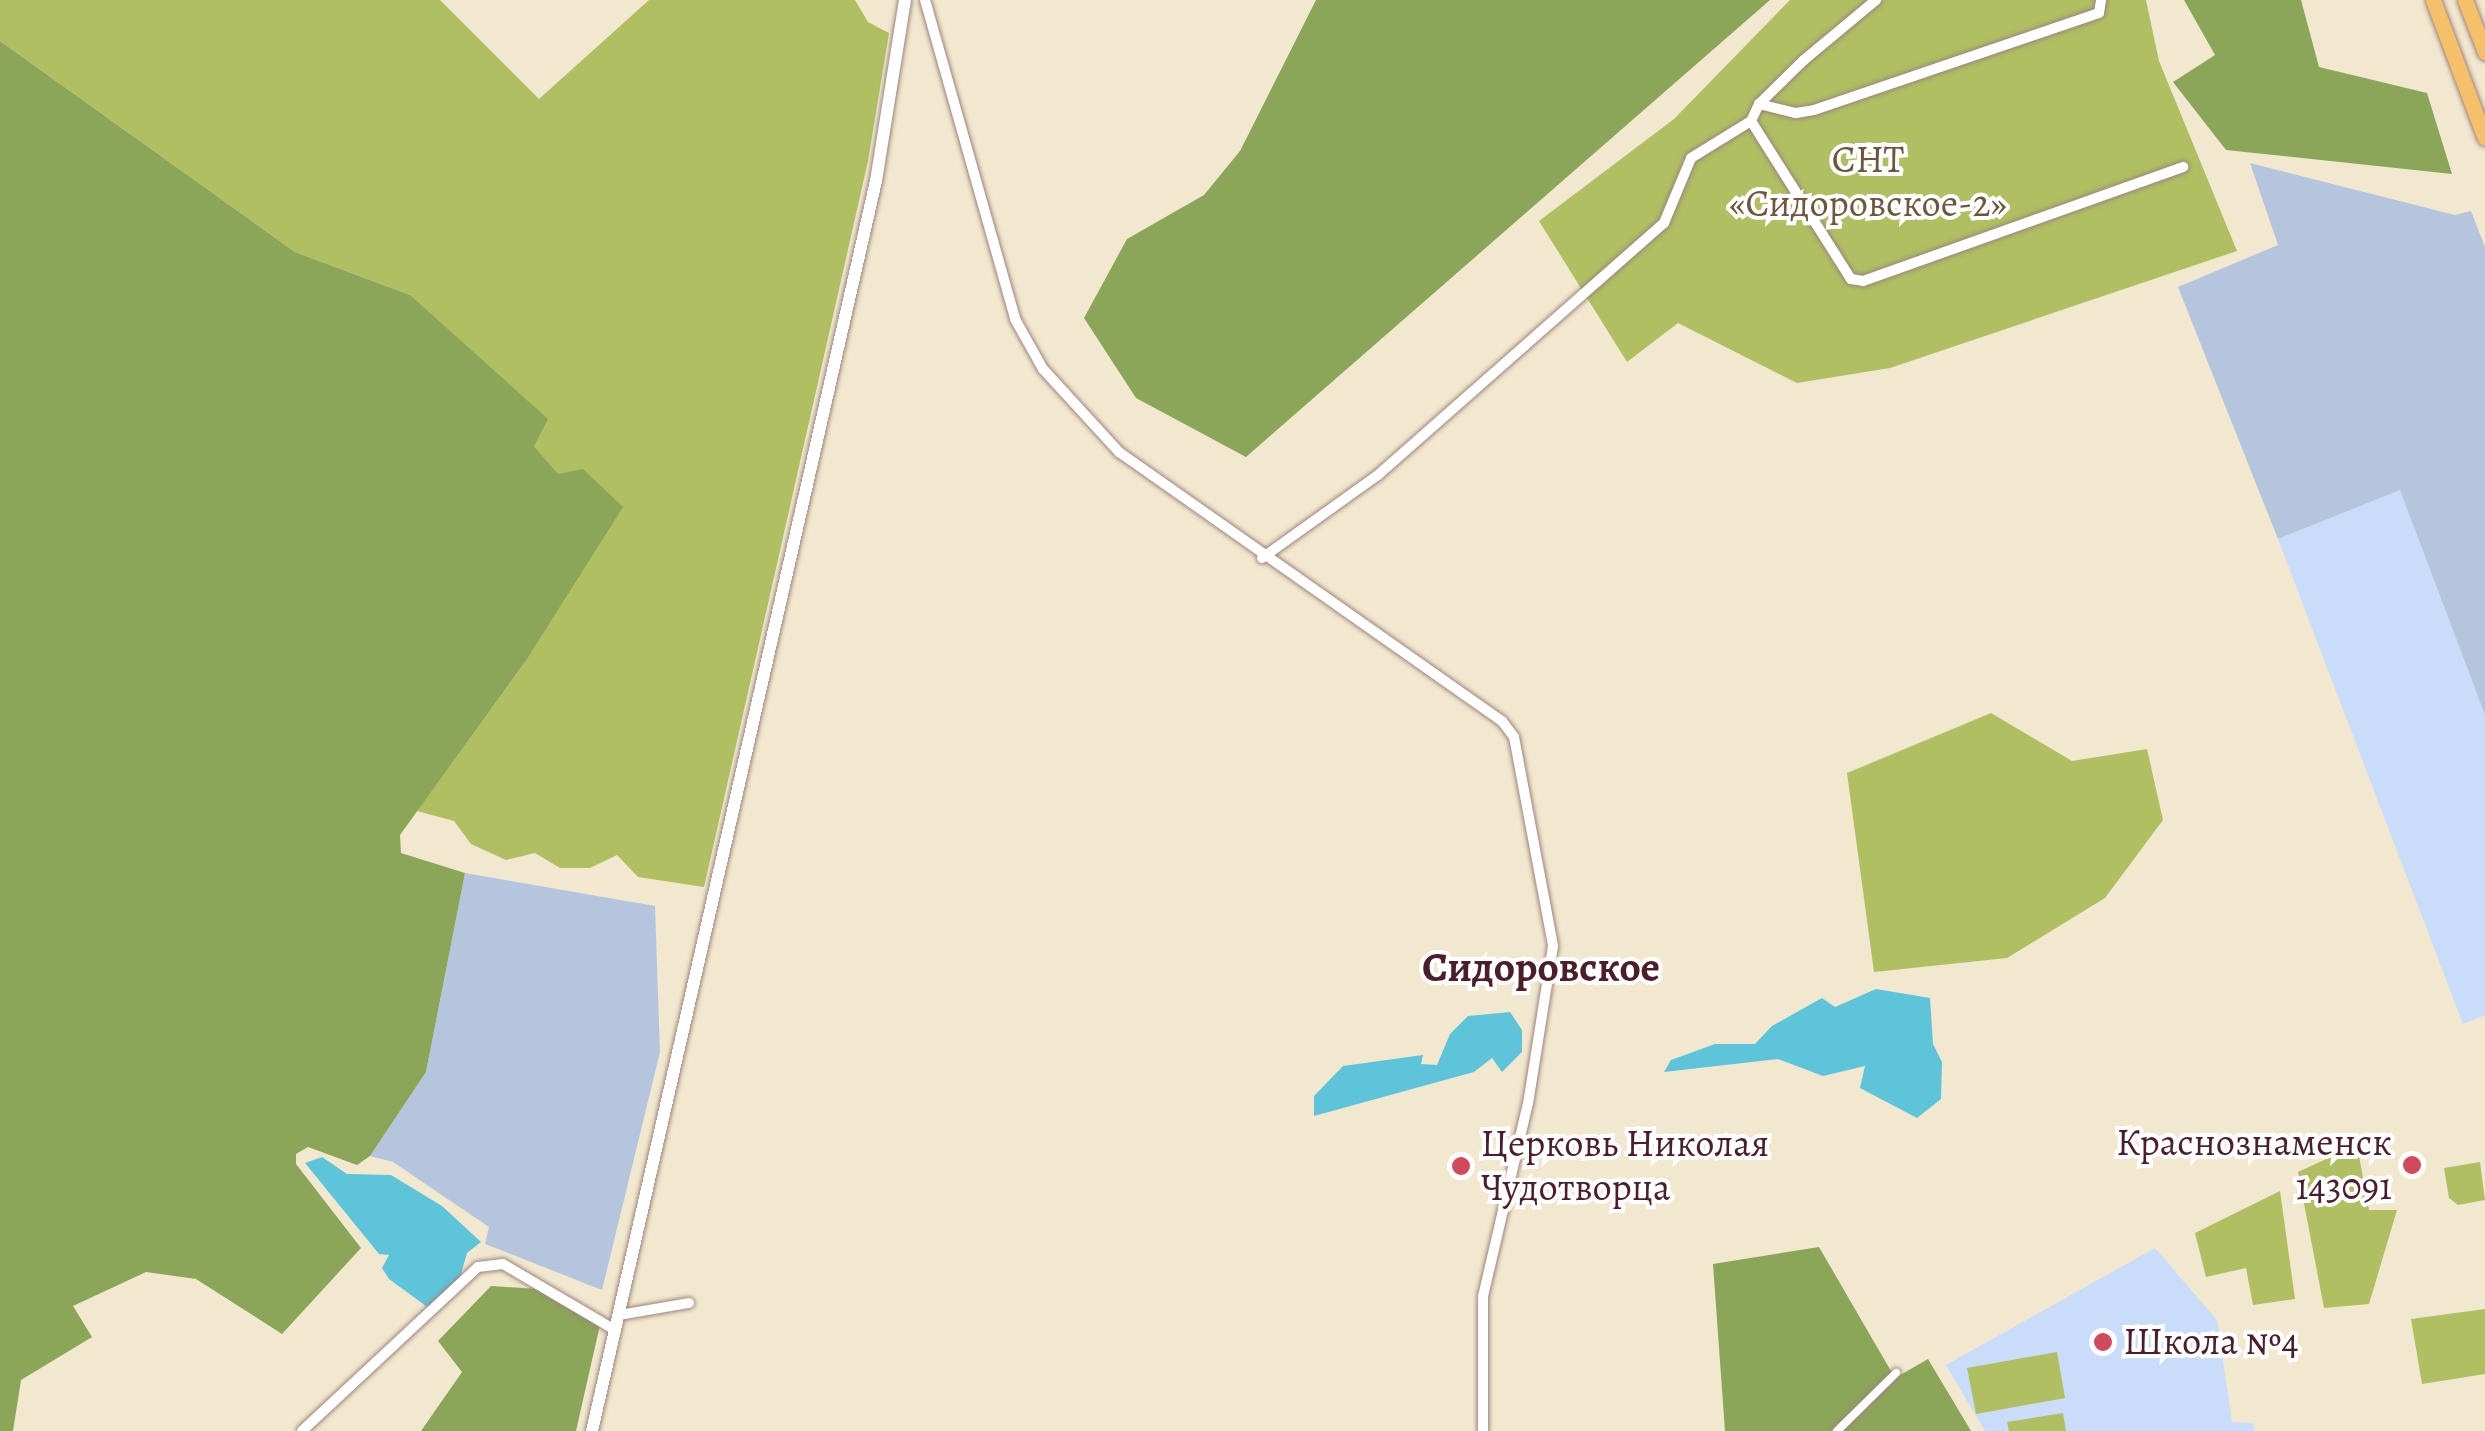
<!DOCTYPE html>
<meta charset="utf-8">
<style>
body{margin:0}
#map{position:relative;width:2485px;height:1431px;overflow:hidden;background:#f1e8cf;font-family:Alegreya,serif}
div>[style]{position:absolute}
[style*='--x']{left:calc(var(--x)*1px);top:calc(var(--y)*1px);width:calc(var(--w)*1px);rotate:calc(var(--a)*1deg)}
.built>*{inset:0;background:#c9dcf9}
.industrial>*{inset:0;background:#b6c5de}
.green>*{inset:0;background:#afbf62}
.forest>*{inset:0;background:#8ba658}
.water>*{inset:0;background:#5dc4da}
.roads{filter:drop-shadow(0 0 2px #9e847d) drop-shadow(0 0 2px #9e847d)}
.pedestrian>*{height:8px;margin:-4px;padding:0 4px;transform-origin:4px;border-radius:4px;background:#fff}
.minor>*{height:10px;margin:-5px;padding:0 5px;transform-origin:5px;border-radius:5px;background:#fff}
.tertiary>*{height:12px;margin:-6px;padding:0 6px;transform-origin:6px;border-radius:6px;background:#fff}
.trunk>*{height:15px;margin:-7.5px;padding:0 7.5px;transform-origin:7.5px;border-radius:7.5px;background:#f6c06b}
.dots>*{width:28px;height:28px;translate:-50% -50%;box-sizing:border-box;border:5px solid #fff;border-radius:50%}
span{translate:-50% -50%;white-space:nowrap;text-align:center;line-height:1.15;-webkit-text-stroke:8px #fff;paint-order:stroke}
.park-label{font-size:38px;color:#6d573e}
.poi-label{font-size:38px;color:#4a1f2b}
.right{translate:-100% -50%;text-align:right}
.left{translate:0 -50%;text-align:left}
.quarter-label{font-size:42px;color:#4a1f2b;font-weight:700}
</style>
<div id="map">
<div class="built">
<div style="clip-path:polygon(2400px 489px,2485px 715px,2485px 1015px,2463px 1024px,2278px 539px)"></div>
<div style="clip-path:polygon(2155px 1248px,2217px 1320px,2232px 1422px,2253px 1423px,2255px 1431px,1985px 1431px,1946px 1365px)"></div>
</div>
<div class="industrial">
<div style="clip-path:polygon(2250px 163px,2455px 215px,2471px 211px,2485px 247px,2485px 715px,2400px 490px,2278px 539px,2178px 287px,2278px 245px)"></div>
<div style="clip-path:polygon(465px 873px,655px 906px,660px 1052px,602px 1290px,485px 1244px,489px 1227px,393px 1162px,370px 1156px,426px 1072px)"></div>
</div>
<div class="green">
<div style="clip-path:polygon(0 0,440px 0,539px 99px,649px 0,855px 0,868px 22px,889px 33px,868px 161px,704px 887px,638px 877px,617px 855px,590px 868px,560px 868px,535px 853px,506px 860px,471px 844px,454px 821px,417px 811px,525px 662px,558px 475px,410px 295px,295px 252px,0 41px)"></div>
<div style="clip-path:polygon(1790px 0,2146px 0,2159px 61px,2237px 251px,1890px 368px,1797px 383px,1678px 323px,1627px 362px,1539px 221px,1674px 119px)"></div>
<div style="clip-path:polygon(1991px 713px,2072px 761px,2147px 749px,2163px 820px,2105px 898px,2007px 958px,1874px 972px,1847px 773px)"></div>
<div style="clip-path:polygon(2357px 1145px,2369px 1210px,2397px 1210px,2369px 1304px,2324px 1308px,2298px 1172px)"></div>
<div style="clip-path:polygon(2480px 1162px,2485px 1200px,2458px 1205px,2449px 1198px,2444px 1168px)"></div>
<div style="clip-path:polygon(2280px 1191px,2295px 1299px,2253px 1305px,2246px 1268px,2206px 1277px,2195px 1233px)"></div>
<div style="clip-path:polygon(2485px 1309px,2485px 1374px,2422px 1384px,2411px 1319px)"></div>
<div style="clip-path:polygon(2057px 1352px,2065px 1398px,1976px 1414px,1967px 1368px)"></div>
<div style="clip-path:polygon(2063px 1413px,2066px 1431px,2009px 1431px,2007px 1422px)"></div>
</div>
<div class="forest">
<div style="clip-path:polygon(1316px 0,1770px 0,1246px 457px,1136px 398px,1084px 318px,1127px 239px,1204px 195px,1240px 151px)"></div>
<div style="clip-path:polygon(2184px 0,2301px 0,2319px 67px,2427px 93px,2452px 174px,2226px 150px,2173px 82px,2215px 55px)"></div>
<div style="clip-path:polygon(0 41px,295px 252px,410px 295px,548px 419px,534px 446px,558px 474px,583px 469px,623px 507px,525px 662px,400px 835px,401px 853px,465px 873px,426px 1072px,370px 1156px,357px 1165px,308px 1147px,296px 1154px,296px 1164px,361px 1248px,282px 1334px,196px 1279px,146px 1272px,73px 1306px,92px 1337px,21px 1380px,13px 1431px,0 1431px)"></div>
<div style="clip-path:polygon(1819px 1247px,1895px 1378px,1928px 1359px,1971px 1431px,1725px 1431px,1713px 1264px)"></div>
<div style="clip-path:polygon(491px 1286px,538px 1289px,600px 1325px,576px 1431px,421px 1431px,462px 1372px,438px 1341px)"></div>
</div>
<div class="water">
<div style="clip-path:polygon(1876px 989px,1930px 998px,1933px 1044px,1942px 1062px,1941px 1099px,1917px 1118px,1860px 1088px,1865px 1066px,1823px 1076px,1778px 1059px,1664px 1072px,1671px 1060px,1715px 1044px,1755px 1044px,1772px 1026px,1822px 998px,1835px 1007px)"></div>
<div style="clip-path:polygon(1510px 1012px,1522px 1030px,1522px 1052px,1502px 1072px,1492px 1058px,1474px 1072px,1314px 1116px,1314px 1096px,1343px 1066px,1423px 1055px,1421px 1064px,1437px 1065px,1450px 1034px,1468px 1016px)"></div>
<div style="clip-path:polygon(322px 1157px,347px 1174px,391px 1175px,442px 1206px,481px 1242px,467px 1253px,459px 1281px,430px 1309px,389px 1279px,382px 1268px,389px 1255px,379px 1254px,305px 1163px)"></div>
</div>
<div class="roads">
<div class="pedestrian">
<div style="--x:1837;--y:1431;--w:83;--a:-44.5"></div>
</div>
<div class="minor">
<div style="--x:925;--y:0;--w:331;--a:74.2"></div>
<div style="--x:1015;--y:319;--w:57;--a:60.8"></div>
<div style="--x:1043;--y:369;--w:113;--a:47.5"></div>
<div style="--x:1119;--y:452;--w:468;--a:35.1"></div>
<div style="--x:1502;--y:721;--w:20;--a:53"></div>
<div style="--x:1514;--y:737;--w:213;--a:79.4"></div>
<div style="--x:1553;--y:946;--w:159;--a:99"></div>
<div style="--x:1528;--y:1103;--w:198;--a:103.1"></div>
<div style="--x:1483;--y:1296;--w:135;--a:90"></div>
<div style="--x:1759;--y:104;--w:38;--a:14"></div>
<div style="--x:1796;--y:113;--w:18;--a:-9"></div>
<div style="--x:1814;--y:110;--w:301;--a:-18.8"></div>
<div style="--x:2099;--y:13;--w:13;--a:-81"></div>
<div style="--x:1751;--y:121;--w:187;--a:57.7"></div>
<div style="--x:1851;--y:279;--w:12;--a:9"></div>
<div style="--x:1863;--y:281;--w:340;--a:-19.6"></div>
<div style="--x:1262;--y:558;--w:143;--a:-35.6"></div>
<div style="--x:1378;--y:475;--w:381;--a:-41.4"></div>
<div style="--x:1664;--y:223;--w:70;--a:-67.4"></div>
<div style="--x:1691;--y:158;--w:70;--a:-31.7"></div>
<div style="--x:1751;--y:121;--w:19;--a:-65"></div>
<div style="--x:1759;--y:104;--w:63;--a:-44.4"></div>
<div style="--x:1804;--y:60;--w:94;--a:-39.8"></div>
<div style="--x:619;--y:1315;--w:71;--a:-9.7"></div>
<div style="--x:302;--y:1431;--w:241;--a:-43"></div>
<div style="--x:478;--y:1267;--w:25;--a:-7"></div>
<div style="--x:503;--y:1264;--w:130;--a:30.5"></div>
</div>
<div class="tertiary">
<div style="--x:592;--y:1431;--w:1282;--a:-77.2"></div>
<div style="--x:876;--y:181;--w:183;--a:-80.9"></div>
</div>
<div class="trunk">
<div style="--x:2433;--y:0;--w:147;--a:69.4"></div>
<div style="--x:2465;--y:0;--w:56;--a:69"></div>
</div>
</div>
<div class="dots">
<div style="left:2412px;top:1165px;background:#d1495b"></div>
<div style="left:1461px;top:1166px;background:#d1495b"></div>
<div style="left:2103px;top:1342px;background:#d1495b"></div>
</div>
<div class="park-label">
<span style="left:1868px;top:182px">СНТ<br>«Сидоровское-2»</span>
</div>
<div class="poi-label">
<span class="right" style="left:2392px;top:1165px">Краснознаменск<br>143091</span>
<span class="left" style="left:1481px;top:1166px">Церковь Николая<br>Чудотворца</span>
<span class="left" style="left:2123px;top:1342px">Школа №4</span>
</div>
<div class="quarter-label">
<span style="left:1541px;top:967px">Сидоровское</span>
</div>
</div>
